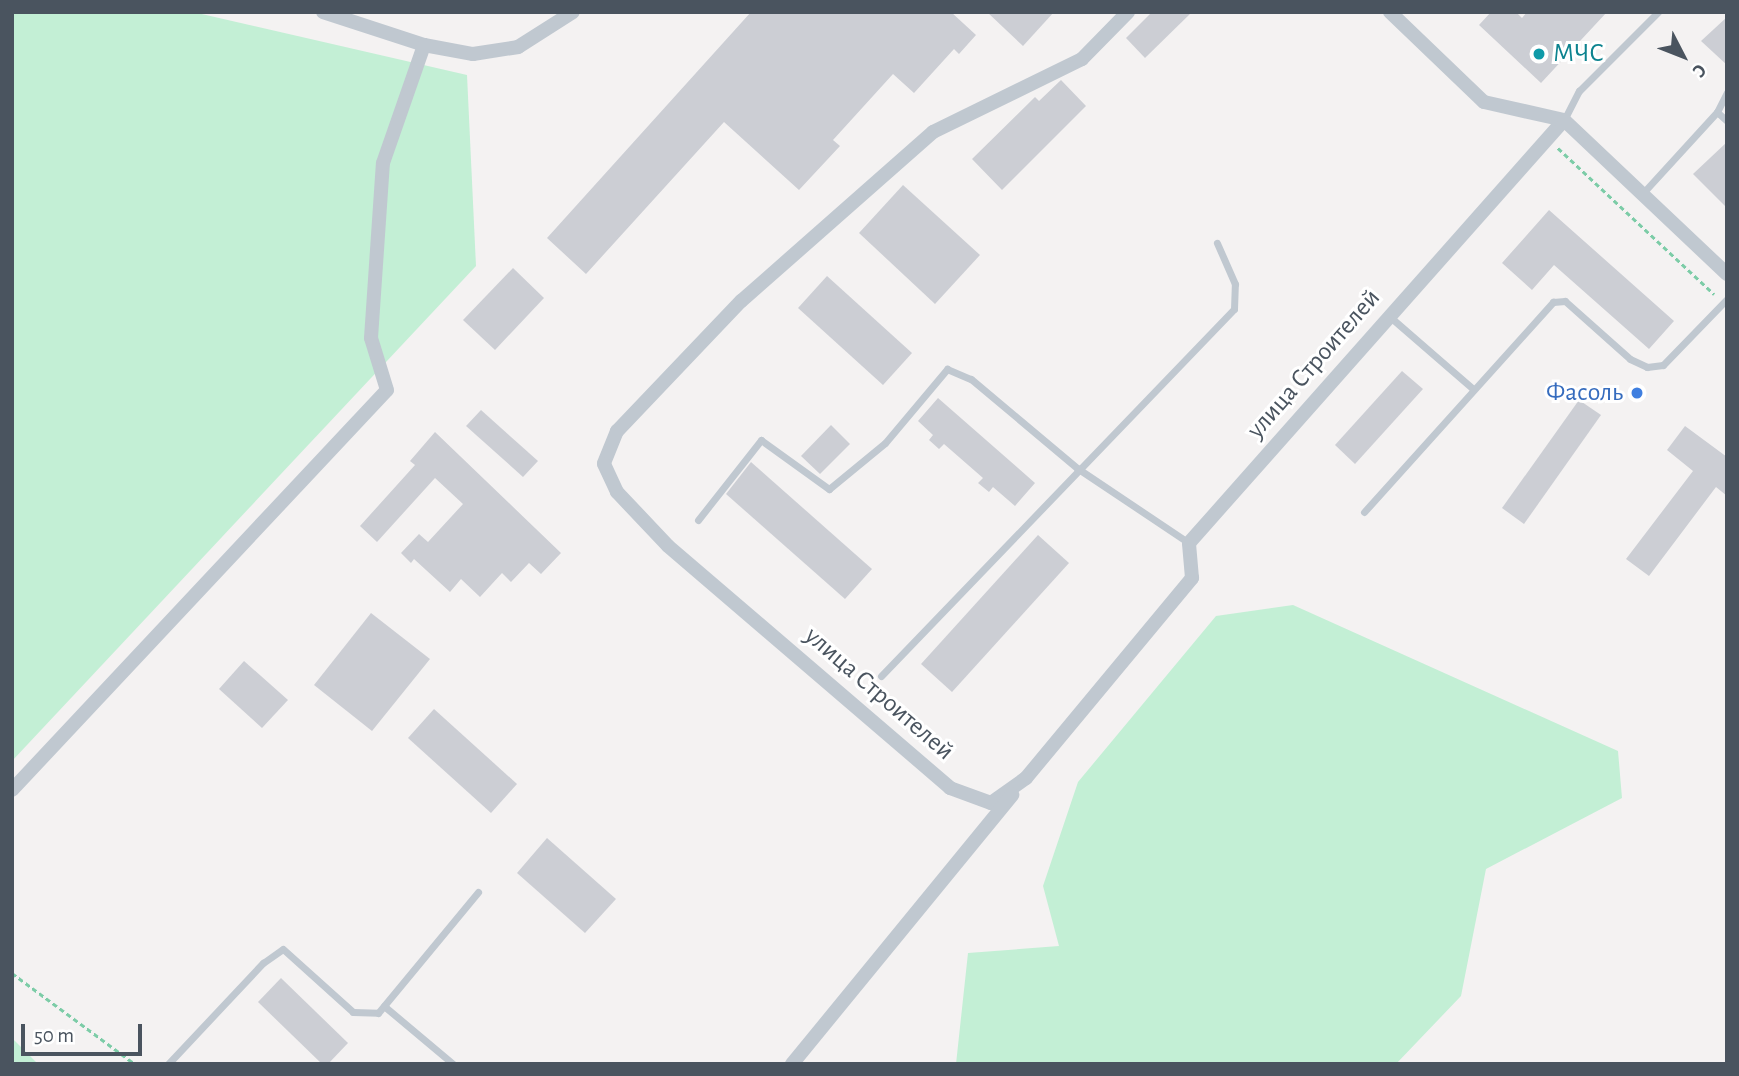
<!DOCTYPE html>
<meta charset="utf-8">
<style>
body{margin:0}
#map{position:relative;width:1739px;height:1076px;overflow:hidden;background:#f4f2f2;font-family:"Alegreya Sans",sans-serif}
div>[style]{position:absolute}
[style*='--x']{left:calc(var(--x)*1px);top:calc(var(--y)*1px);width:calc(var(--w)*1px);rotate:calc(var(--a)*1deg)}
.green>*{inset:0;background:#c3efd5}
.building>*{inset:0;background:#ccced4}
.path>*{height:2.5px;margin-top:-1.25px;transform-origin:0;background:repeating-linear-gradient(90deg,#7ccca7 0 5px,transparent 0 8.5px)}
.service>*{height:7px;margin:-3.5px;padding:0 3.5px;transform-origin:3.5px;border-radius:3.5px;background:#c0c8d0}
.minor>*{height:14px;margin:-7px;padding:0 7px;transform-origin:7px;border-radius:7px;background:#c0c8d0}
.dots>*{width:19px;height:19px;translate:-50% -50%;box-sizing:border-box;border:4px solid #fff;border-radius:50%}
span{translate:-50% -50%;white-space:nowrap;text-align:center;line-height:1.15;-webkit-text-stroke:6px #fff;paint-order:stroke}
.culture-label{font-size:26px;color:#0d838f}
.left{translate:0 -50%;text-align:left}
.street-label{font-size:26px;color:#4a545f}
.shop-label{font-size:26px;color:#366cbe}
.right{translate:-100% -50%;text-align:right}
.frame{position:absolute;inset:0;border:14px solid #4a545f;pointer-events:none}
.north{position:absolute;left:1648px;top:21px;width:70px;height:70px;-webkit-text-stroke:5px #fff;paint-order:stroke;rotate:132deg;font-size:19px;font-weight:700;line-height:28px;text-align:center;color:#4a545f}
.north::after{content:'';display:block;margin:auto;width:24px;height:32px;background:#4a545f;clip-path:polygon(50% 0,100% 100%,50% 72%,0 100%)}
.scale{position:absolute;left:21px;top:1024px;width:121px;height:32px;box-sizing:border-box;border:4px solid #4a545f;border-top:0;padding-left:9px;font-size:21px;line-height:24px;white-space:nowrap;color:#4a545f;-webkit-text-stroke:5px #fff;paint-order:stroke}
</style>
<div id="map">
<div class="green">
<div style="clip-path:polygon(12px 12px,193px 12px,467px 75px,476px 266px,12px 761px)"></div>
<div style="clip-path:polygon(1293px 605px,1618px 751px,1622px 798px,1486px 869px,1461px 996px,1396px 1064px,956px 1064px,968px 953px,1059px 946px,1043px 886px,1078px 782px,1216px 616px)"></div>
<div style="clip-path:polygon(12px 1038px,38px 1064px,12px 1064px)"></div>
</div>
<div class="building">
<div style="clip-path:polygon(751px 12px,951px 12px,976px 35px,959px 54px,954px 49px,914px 93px,893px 74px,833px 140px,840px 146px,799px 190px,724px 122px,586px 274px,547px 238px)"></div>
<div style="clip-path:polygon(987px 12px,1054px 12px,1023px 46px)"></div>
<div style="clip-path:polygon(1152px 12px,1192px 12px,1145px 58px,1126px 38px)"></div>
<div style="clip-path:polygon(1491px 12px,1516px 12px,1522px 18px,1527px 12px,1607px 12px,1541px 83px,1479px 25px)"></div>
<div style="clip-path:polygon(1727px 17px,1727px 65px,1701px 41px)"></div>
<div style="clip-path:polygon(1061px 80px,1086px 106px,1002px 190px,972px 159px,1035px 97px,1039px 101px)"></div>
<div style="clip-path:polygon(1727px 142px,1727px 208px,1693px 174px)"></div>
<div style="clip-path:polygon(903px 185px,980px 255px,935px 304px,859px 233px)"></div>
<div style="clip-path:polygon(1549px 210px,1674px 321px,1649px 349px,1554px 265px,1532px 290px,1502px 263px)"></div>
<div style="clip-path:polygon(513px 268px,544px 298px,495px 350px,463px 320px)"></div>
<div style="clip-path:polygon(827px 276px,912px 353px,883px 385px,798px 308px)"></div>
<div style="clip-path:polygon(1402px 371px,1423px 389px,1355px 464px,1335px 445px)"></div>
<div style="clip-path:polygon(938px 398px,1035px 483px,1015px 506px,993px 487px,989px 492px,978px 483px,983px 478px,944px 444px,939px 449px,929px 440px,933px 435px,918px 421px)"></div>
<div style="clip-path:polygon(1579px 400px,1601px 415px,1524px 524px,1502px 508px)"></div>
<div style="clip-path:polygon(481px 410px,538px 461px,523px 477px,466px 426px)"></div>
<div style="clip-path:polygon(831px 425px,850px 444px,820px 474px,801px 456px)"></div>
<div style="clip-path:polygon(1685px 426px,1727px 457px,1727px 496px,1716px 487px,1649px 576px,1626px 559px,1693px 471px,1667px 450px)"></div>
<div style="clip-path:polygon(435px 432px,561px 553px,541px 574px,529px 563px,511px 582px,502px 573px,480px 597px,461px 579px,450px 592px,414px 559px,411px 563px,401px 553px,419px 534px,428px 542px,463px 504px,435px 478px,377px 542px,360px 526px,415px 465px,410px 461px)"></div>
<div style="clip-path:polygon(751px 462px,872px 569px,845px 599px,726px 494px)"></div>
<div style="clip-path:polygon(1038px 535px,1069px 563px,952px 692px,921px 664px)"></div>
<div style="clip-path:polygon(371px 613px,430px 659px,372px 731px,314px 685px)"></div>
<div style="clip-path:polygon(244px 661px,288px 700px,262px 728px,219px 689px)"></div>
<div style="clip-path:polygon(434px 709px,517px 784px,491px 813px,408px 738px)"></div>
<div style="clip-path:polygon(547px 838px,616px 899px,585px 933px,517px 873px)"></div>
<div style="clip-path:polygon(281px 978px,348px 1043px,328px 1064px,322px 1064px,258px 1002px)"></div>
</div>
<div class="path">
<div style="--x:1558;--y:148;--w:214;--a:43.1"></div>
<div style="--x:12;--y:973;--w:153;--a:36.5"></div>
</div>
<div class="service">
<div style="--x:1717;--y:112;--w:13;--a:42"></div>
<div style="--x:1564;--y:120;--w:33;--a:-63"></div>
<div style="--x:1579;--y:91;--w:112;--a:-45"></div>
<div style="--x:1642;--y:194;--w:111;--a:-47.6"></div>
<div style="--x:1717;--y:112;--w:22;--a:-63"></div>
<div style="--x:1389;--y:316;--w:110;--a:40.9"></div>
<div style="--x:1364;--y:512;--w:283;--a:-48"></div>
<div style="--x:1553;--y:302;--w:12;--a:-5"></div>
<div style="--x:1565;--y:301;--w:87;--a:41.7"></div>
<div style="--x:1630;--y:359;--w:19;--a:25"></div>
<div style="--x:1647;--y:367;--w:16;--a:-7"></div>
<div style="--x:1663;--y:365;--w:92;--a:-45.9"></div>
<div style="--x:698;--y:520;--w:102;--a:-51.8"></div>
<div style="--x:761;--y:440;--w:84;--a:35.8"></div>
<div style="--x:829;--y:489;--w:72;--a:-39.4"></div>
<div style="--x:885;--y:443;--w:97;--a:-50"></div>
<div style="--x:947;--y:369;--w:26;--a:23"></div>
<div style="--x:971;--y:379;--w:138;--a:40"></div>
<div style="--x:1077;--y:468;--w:135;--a:33.8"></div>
<div style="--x:881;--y:676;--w:509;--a:-46.11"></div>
<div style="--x:1234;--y:309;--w:25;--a:-88"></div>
<div style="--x:1235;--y:284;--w:45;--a:-113.7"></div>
<div style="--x:384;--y:1006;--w:90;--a:40"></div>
<div style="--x:168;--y:1064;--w:139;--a:-46.8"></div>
<div style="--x:263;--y:963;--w:24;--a:-35"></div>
<div style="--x:283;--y:949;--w:94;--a:42"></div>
<div style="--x:353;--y:1012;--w:25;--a:2"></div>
<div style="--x:378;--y:1013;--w:157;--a:-50.4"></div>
</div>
<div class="minor">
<div style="--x:323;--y:12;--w:106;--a:18.1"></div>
<div style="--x:424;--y:45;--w:50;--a:10.4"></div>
<div style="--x:473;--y:54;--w:46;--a:-8.8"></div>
<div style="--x:518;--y:47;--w:65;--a:-32.5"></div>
<div style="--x:1128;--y:12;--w:66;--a:134.4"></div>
<div style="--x:1082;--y:59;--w:166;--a:153.9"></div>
<div style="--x:933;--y:132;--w:256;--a:138.6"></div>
<div style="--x:741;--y:301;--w:180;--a:133.6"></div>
<div style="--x:617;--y:431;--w:35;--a:112"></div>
<div style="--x:604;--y:464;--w:31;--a:65"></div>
<div style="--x:617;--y:492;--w:74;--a:46.6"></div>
<div style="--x:668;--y:546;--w:372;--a:40.6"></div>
<div style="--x:950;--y:788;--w:44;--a:20.1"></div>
<div style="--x:991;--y:803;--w:43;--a:-35.5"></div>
<div style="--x:1026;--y:778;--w:260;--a:-50.3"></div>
<div style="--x:1192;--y:578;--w:35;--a:-95"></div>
<div style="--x:1189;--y:543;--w:565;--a:-48.44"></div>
<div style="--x:1390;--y:12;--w:130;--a:43.8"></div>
<div style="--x:1484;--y:102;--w:82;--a:12.7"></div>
<div style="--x:1564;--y:120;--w:224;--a:43.4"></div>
<div style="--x:12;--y:790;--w:548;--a:-46.85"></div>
<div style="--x:387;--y:390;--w:54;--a:-107.1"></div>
<div style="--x:371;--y:338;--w:175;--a:-86.1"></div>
<div style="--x:383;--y:163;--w:125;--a:-70.8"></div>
<div style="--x:792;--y:1064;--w:348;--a:-50.7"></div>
</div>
<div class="dots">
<div style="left:1539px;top:54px;background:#0f9aa8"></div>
<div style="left:1637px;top:393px;background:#3f7fe0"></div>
</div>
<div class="culture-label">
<span class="left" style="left:1553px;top:54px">МЧС</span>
</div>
<div class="street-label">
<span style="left:1314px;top:364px;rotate:-49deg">улица Строителей</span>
<span style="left:879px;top:694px;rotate:41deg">улица Строителей</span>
</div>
<div class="shop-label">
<span class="right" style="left:1623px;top:393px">Фасоль</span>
</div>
<div class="frame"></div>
<div class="north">С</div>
<div class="scale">50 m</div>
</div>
